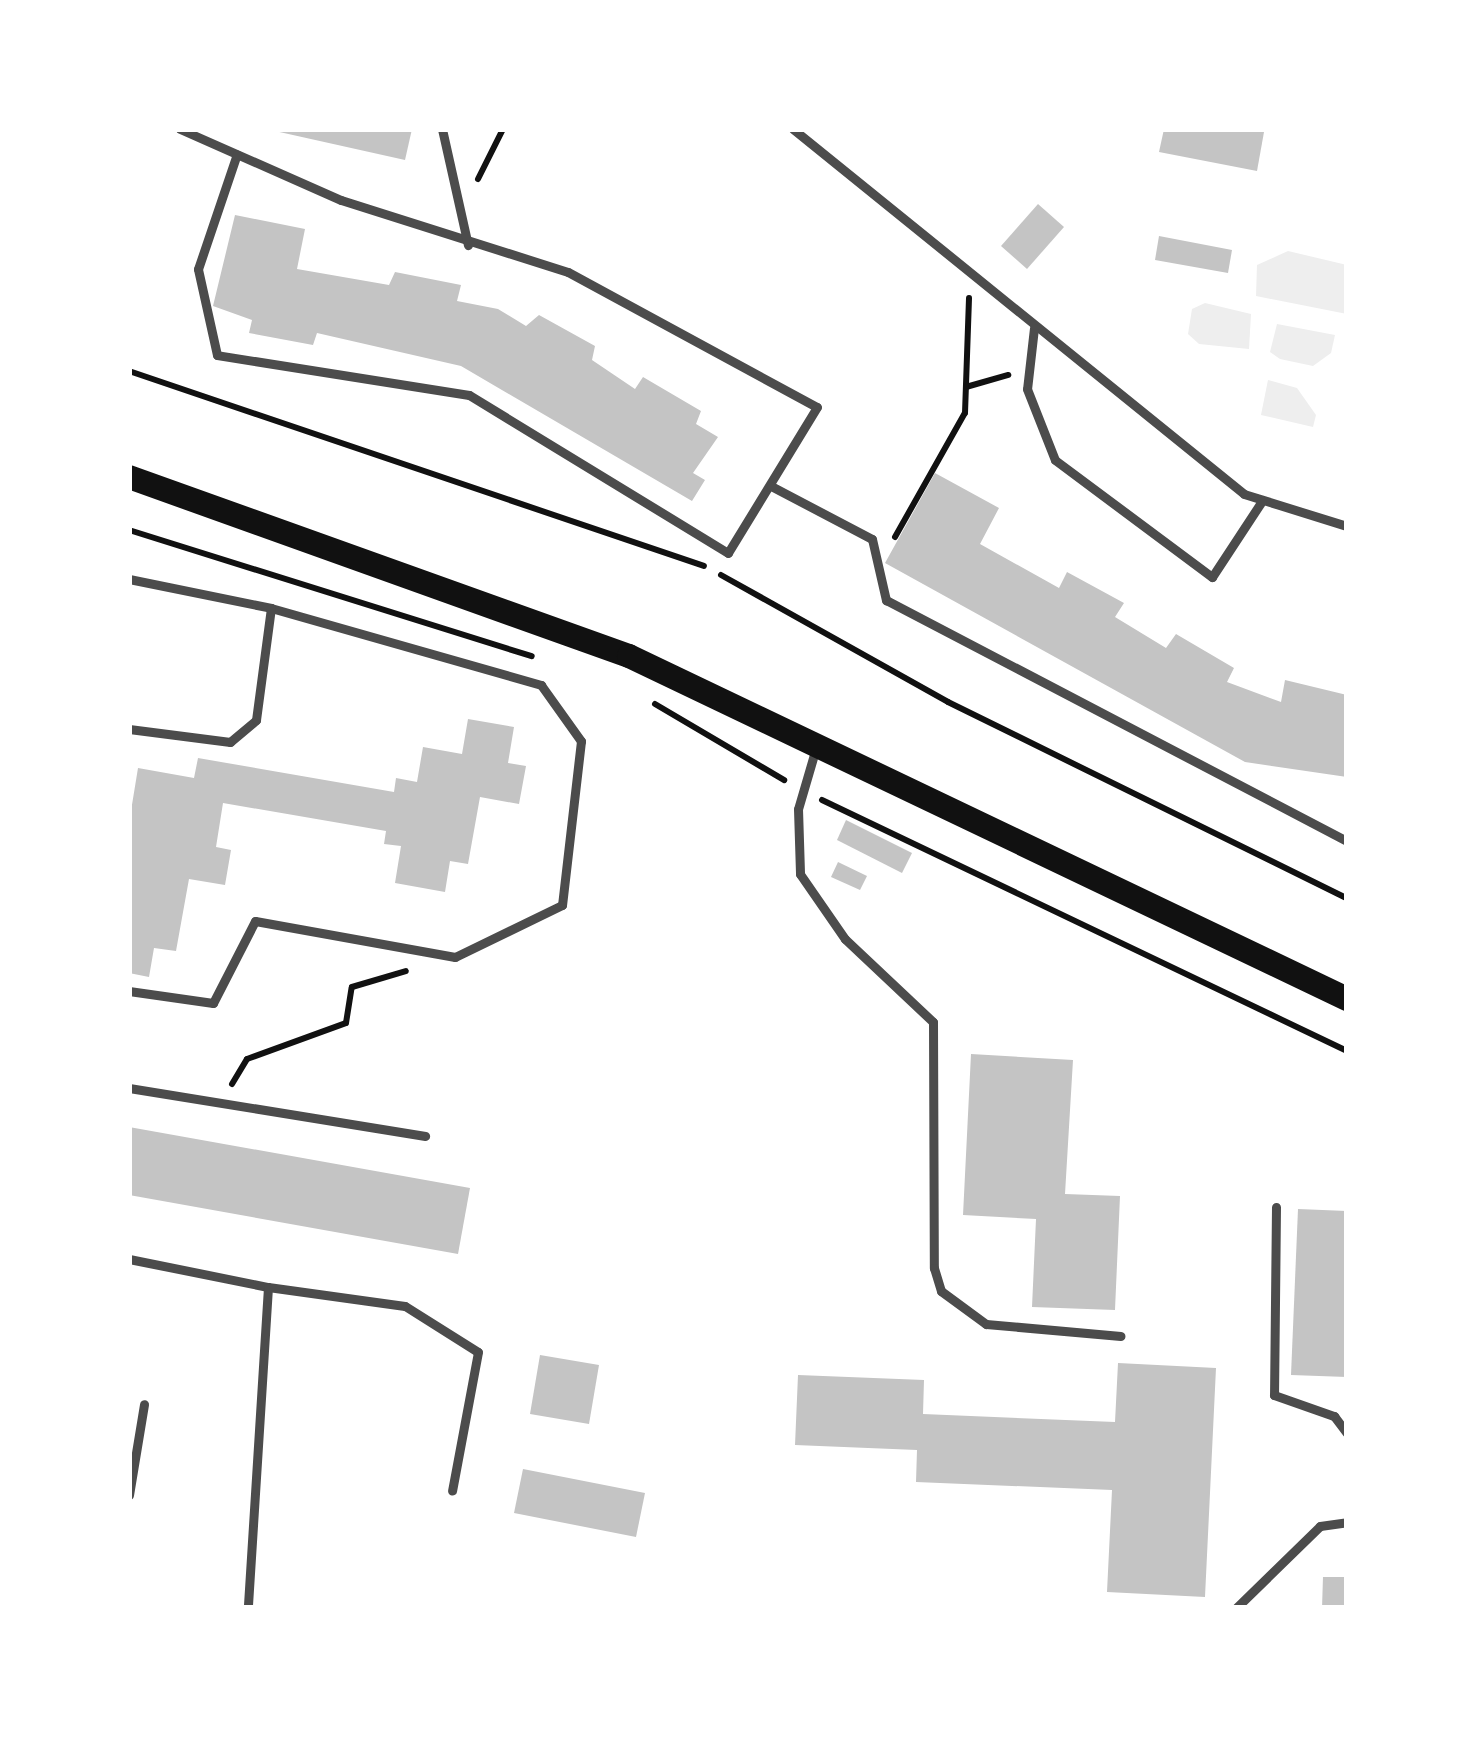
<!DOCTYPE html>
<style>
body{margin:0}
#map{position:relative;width:1476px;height:1737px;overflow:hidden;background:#fff;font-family:"PT Sans Narrow",sans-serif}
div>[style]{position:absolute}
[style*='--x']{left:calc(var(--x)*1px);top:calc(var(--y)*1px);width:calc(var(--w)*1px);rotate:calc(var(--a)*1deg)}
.green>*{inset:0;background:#eee}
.building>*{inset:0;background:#c4c4c4}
.path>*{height:6px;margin:-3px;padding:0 3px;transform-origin:3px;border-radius:3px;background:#111}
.service>*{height:9px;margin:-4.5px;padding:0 4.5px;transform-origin:4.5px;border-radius:4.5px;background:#4c4c4c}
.secondary>*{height:24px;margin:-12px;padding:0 12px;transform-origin:12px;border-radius:12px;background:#111}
span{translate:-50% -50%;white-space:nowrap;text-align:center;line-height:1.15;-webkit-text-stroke:9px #fff;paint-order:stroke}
.frame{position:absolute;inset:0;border:132px solid #fff;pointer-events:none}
</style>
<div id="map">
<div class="green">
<div style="clip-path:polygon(1288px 251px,1347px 265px,1347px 314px,1256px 296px,1257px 265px)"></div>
<div style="clip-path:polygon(1205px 303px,1251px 314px,1249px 349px,1199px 344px,1188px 334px,1192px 309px)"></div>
<div style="clip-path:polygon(1277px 324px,1335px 335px,1331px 353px,1313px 366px,1280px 359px,1270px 352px)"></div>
<div style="clip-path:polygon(1268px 380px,1297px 388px,1316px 415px,1313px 427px,1261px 415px)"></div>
</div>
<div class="building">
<div style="clip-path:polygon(266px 129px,412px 129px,405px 160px)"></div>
<div style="clip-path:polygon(1164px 129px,1264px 132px,1257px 171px,1159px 152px)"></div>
<div style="clip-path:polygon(1038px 204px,1064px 227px,1027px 269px,1001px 246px)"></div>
<div style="clip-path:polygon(235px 215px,305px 229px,297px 269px,389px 285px,395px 272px,461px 285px,457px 301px,498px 309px,526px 326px,539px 315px,595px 346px,592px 360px,635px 389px,643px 377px,701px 411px,696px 424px,718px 437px,693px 473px,705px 480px,692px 501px,461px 366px,317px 333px,313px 345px,249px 333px,252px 320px,213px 306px)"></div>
<div style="clip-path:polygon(1159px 236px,1232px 250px,1228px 273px,1155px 260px)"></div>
<div style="clip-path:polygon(935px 473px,999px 508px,980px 544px,1059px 588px,1067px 572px,1124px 603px,1115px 617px,1166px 648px,1176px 634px,1234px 668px,1227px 682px,1281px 702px,1285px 680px,1347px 695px,1347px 777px,1245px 762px,885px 563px)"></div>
<div style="clip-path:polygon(468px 719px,514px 727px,508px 763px,526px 766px,519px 804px,480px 797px,468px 864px,450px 861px,445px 892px,395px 883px,401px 846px,384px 844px,386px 831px,223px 803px,216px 847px,231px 850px,225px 885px,189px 879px,176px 951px,154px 948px,149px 977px,129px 973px,129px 823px,138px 768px,194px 778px,198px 758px,394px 792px,396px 778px,417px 782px,423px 747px,462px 754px)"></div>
<div style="clip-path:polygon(846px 820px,912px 853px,902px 873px,837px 840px)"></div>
<div style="clip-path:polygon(838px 862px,867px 876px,860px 890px,831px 877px)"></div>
<div style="clip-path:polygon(971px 1054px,1073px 1060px,1065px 1194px,1120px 1196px,1115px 1310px,1032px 1307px,1036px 1219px,963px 1215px)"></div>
<div style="clip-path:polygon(129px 1127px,470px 1188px,458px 1254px,129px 1195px)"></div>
<div style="clip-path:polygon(1298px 1209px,1347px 1211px,1347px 1377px,1291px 1375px)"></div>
<div style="clip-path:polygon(540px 1355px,599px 1365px,589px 1424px,530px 1414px)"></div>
<div style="clip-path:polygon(1118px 1363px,1216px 1368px,1205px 1597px,1107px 1592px,1112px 1490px,916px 1482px,917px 1450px,795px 1445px,798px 1375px,924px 1380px,923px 1414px,1115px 1422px)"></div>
<div style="clip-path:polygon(523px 1469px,645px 1493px,636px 1537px,514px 1513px)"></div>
<div style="clip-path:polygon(1323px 1577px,1347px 1577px,1347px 1608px,1322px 1608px)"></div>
</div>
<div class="path">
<div style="--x:478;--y:179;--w:56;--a:-63.4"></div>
<div style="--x:129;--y:371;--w:607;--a:18.73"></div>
<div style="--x:966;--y:387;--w:44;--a:-15.9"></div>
<div style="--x:129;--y:530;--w:422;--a:17.4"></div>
<div style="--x:895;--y:537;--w:142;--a:-60.6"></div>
<div style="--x:965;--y:413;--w:115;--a:-88"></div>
<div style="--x:721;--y:575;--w:260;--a:29.2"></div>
<div style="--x:948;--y:702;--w:445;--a:26.2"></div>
<div style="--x:655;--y:704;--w:150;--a:30.5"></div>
<div style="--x:822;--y:800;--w:582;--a:25.55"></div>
<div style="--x:232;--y:1084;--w:29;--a:-59"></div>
<div style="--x:247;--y:1059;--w:105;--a:-20"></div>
<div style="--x:346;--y:1023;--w:36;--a:-81"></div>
<div style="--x:352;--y:987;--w:56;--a:-16.5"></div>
</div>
<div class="service">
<div style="--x:180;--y:129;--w:176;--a:23.8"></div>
<div style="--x:341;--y:200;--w:238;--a:17.6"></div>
<div style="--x:568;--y:272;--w:283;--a:28.5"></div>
<div style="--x:817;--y:407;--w:171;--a:121.4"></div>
<div style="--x:728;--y:553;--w:303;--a:-148.6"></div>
<div style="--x:469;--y:395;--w:255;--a:-171"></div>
<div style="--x:217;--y:355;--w:88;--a:-102.5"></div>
<div style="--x:198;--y:269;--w:121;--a:-71.3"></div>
<div style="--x:442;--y:129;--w:119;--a:77.4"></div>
<div style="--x:793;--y:129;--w:580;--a:38.98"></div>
<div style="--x:1244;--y:494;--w:108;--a:17.3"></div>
<div style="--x:1034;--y:328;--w:61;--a:96.5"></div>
<div style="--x:1027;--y:389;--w:76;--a:68.5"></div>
<div style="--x:1055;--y:460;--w:196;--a:36.7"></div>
<div style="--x:1212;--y:577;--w:91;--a:-56.7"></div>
<div style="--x:771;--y:486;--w:114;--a:27.7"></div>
<div style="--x:872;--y:539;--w:63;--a:77.1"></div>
<div style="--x:886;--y:600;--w:520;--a:27.6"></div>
<div style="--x:129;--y:579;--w:145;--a:11.5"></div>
<div style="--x:271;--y:608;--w:281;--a:15.9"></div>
<div style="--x:541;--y:685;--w:69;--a:54.5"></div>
<div style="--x:581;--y:741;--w:165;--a:96.6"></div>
<div style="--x:562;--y:905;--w:119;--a:154.1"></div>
<div style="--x:455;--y:957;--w:203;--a:-169.8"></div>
<div style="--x:255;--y:921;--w:92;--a:117.1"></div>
<div style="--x:213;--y:1003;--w:85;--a:-171.9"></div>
<div style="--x:129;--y:729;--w:102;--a:7.3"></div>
<div style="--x:230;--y:742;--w:34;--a:-40"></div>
<div style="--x:256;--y:720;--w:113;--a:-82.4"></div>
<div style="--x:815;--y:751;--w:60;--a:106.3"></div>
<div style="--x:798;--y:809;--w:65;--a:88.2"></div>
<div style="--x:800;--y:874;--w:79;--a:55.3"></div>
<div style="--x:845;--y:939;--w:121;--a:43.3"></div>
<div style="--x:933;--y:1022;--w:246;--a:89.8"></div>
<div style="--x:934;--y:1268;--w:24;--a:73"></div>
<div style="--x:941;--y:1291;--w:56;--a:36.3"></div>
<div style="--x:986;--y:1324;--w:135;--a:5.1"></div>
<div style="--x:129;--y:1088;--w:300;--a:9.2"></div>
<div style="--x:1276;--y:1207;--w:188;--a:90.6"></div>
<div style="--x:1274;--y:1395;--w:64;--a:19.3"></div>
<div style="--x:1334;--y:1416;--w:21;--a:53"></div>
<div style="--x:129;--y:1259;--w:142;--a:11.4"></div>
<div style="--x:268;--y:1287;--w:322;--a:93.6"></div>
<div style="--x:268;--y:1287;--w:138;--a:7.9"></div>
<div style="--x:405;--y:1306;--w:86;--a:32.2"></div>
<div style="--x:478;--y:1352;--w:141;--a:100.6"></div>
<div style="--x:129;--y:1495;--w:92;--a:-80.6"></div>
<div style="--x:1236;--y:1608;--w:117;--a:-44.3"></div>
<div style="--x:1320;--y:1526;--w:27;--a:-8"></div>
</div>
<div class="secondary">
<div style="--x:129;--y:477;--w:531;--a:19.7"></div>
<div style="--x:629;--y:656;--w:796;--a:25.53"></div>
</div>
<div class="frame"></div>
</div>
